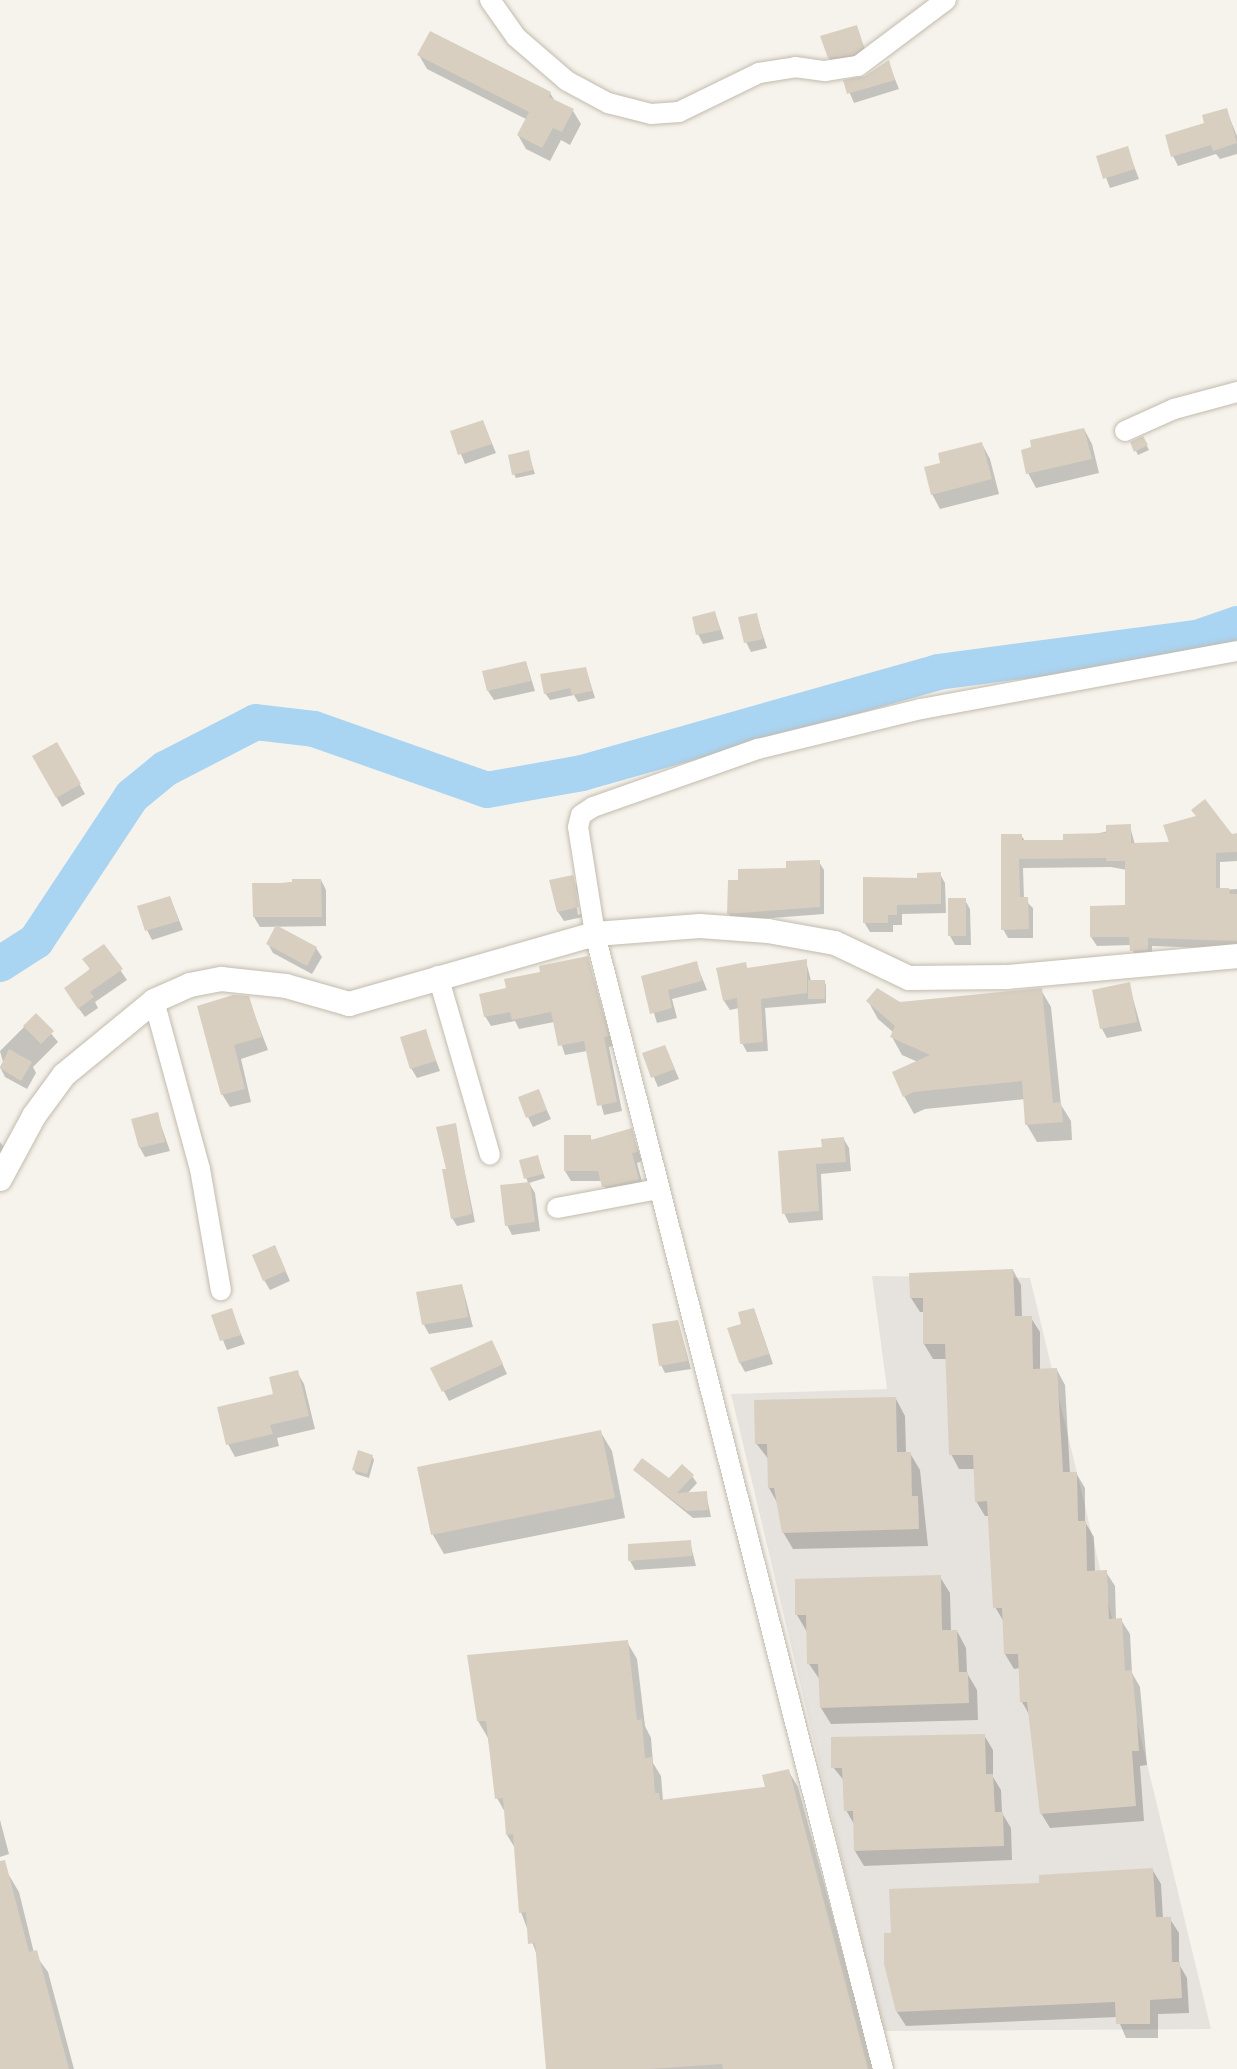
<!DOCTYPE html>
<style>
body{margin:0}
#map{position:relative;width:1237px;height:2069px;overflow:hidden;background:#f6f3ec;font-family:Barlow,sans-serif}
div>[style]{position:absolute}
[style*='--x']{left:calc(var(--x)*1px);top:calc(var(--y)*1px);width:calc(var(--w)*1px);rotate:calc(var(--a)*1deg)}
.industrial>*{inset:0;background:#e6e2dd}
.shadow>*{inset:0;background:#0003}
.river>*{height:36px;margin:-18px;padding:0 18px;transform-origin:18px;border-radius:18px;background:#a9d4f2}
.building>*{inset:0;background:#d8cfc1}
.roads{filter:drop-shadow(0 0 2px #c2bbae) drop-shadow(0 0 2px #c2bbae)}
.minor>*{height:20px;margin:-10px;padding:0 10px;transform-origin:10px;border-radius:10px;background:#fff}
.tertiary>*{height:24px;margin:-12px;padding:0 12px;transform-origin:12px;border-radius:12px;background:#fff}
span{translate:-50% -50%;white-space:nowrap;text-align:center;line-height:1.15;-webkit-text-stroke:4.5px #fff;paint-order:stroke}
</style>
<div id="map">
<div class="industrial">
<div style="clip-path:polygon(872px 1276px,1030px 1278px,1211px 2029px,883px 2031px,731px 1394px,887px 1389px)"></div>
</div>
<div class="shadow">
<div style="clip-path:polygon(856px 27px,868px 57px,834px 68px,829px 58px)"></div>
<div style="clip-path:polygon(419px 55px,550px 93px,555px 101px,573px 111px,581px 124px,570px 145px,561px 140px,550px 161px,526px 149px,518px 135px,526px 119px,427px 69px)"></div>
<div style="clip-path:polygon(888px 62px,899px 89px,854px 103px,845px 82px,865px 77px)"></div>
<div style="clip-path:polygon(1226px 109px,1237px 136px,1237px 154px,1220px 159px,1216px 154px,1178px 166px,1173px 156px)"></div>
<div style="clip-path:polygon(1127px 148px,1139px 179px,1110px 188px,1098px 157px)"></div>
<div style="clip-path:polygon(483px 422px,496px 453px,465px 464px,452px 432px)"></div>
<div style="clip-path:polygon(1084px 429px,1092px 444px,1099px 473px,1036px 488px,1028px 473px)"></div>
<div style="clip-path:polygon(1143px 438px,1149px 450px,1138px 455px,1132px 443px)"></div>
<div style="clip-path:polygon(982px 444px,990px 459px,999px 494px,940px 509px,932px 494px,942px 464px)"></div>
<div style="clip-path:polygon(528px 452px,535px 474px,516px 478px,514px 474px)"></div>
<div style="clip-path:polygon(715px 613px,724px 639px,703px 644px,698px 634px)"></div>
<div style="clip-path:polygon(756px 614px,767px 648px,751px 652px,746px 642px)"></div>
<div style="clip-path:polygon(526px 662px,535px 691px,494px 700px,488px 691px)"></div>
<div style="clip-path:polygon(586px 669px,595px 698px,578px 702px,574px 695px,550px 700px,545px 693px)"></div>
<div style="clip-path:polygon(57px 744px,85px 794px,62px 807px,34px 757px)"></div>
<div style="clip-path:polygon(1130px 826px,1135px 845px,1237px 835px,1237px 861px,1220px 862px,1220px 890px,1237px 889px,1237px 949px,1152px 946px,1152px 958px,1136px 959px,1131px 945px,1097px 946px,1091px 937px,1127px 907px,1127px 870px,1111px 867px,1023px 868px,1024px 899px,1033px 908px,1033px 938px,1008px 938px,1003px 929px,1021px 835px,1025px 841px,1065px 841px)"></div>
<div style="clip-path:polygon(819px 862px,824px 870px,824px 914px,733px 921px,728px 913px,740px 881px)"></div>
<div style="clip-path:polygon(940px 874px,945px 883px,946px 913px,902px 914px,902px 925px,893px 925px,893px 932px,870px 932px,864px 922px,919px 879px)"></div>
<div style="clip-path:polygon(evenodd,573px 876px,583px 917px,564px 921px,558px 912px,573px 876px,574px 885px,577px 885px,581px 914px,578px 915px,574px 885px)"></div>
<div style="clip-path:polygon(321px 880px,326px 890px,326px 926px,260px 927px,254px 917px,254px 885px)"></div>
<div style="clip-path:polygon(170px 897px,183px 930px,152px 940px,147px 930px)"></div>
<div style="clip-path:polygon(965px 900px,970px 909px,971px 945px,955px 945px,950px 936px)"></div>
<div style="clip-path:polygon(268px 944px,316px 948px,322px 957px,312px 974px,273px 953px)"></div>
<div style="clip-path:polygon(104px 946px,127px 980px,95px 1002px,98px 1008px,85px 1017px,71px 998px)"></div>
<div style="clip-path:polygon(587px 957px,613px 1046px,609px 1047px,622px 1111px,604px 1115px,587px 1051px,565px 1055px,554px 1022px,519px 1029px,515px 1021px,491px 1026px,485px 1016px,507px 990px)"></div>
<div style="clip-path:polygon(806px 961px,811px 981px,824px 981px,826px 985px,826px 1003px,765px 1008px,768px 1051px,747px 1052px,742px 1043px,739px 1008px,730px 1010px,724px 1001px,745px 964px,748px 969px)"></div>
<div style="clip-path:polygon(696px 963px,707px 990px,672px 999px,677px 1018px,657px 1023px,643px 977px)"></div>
<div style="clip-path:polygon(1129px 984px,1142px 1031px,1107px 1038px,1102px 1029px)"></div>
<div style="clip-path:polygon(1041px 990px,1051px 1007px,1061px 1105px,1071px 1121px,1072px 1140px,1037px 1142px,1027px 1125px,1025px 1099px,925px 1109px,914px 1114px,904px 1096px,918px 1062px,902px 1055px,892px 1037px,894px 1033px,878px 1019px,868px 1001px,900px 1003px)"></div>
<div style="clip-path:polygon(248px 998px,268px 1050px,241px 1059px,251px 1102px,230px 1107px,222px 1094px,199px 1007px)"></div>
<div style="clip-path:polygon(36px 1015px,58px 1042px,33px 1067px,36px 1073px,27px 1089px,5px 1077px,0 1067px,3px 1062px,0 1051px)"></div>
<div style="clip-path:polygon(425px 1031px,440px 1071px,417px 1078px,411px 1068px)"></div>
<div style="clip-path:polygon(665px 1047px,679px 1079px,658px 1087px,644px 1054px)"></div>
<div style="clip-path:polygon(538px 1091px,551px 1119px,533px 1127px,528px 1117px)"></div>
<div style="clip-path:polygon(157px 1114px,170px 1151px,145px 1157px,140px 1148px)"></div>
<div style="clip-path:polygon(455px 1124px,475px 1222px,457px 1226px,452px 1218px,448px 1170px)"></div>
<div style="clip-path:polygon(631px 1130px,642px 1161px,637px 1163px,644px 1189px,609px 1196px,602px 1181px,571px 1181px,565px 1171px,565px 1136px,590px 1136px,592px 1141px)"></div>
<div style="clip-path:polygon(843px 1138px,849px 1148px,851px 1171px,821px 1174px,823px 1220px,789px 1223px,784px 1213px,823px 1149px)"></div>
<div style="clip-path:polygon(0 1142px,8px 1153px,0 1172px)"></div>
<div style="clip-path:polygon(521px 1161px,539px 1161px,545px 1178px,529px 1183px,535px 1193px,540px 1231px,512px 1235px,507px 1225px,528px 1183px)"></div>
<div style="clip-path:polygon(275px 1247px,290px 1281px,270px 1290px,264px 1280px)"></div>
<div style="clip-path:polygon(1013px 1270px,1021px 1285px,1022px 1318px,1031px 1318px,1040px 1332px,1040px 1370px,1057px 1370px,1065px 1385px,1070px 1473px,1076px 1473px,1085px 1488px,1085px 1522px,1094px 1537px,1095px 1572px,1106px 1572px,1115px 1586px,1116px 1620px,1121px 1620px,1130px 1634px,1132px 1673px,1140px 1687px,1147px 1765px,1140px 1766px,1144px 1821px,1050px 1828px,1041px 1813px,1030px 1716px,1022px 1702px,1020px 1668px,1014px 1669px,1005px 1654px,1004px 1622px,995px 1607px,990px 1516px,985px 1516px,976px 1501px,975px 1469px,959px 1469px,951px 1454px,947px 1359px,933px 1359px,924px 1344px,924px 1312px,920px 1312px,911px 1298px)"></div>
<div style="clip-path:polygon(462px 1285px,473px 1327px,429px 1334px,424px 1325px)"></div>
<div style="clip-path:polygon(754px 1309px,773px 1364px,745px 1372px,740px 1363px,743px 1325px)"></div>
<div style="clip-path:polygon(231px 1310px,245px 1344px,227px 1350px,213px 1316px)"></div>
<div style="clip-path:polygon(678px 1321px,691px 1369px,665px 1373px,661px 1365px)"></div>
<div style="clip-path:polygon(497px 1352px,507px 1374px,449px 1401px,432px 1369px)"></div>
<div style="clip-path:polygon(297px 1372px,304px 1384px,315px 1429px,277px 1438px,279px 1446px,235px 1457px,228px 1444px)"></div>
<div style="clip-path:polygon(896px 1399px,905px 1416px,906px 1453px,910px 1453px,920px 1470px,928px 1546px,793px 1549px,783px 1532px,778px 1504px,769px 1488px,769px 1460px,756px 1443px)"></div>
<div style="clip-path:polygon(600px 1431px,612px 1451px,625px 1518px,444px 1554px,433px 1535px,419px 1468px)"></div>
<div style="clip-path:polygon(372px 1456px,374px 1460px,369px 1478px,356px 1474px,354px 1470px)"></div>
<div style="clip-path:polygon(635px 1471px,669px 1480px,692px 1476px,697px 1483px,687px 1494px,706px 1493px,711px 1517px,693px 1518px)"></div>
<div style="clip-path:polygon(690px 1542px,696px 1566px,635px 1570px,630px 1561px)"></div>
<div style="clip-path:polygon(940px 1577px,950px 1593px,951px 1631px,957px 1631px,966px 1648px,967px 1673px,977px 1690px,978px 1720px,831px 1724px,821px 1708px,820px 1680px,809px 1664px,807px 1632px,797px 1615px)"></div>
<div style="clip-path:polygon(627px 1642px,637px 1659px,645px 1726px,651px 1738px,653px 1763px,661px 1776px,663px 1801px,767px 1789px,788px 1770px,798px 1787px,874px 2069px,547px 2069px,538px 1958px,521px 1912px,515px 1848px,507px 1835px,506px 1814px,497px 1798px,488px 1738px,478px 1721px)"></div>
<div style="clip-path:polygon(984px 1735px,993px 1750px,993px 1777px,1001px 1790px,1002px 1813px,1011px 1828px,1012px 1860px,864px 1866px,855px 1851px,855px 1826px,846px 1810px,845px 1782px,833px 1767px)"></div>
<div style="clip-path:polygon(0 1820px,9px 1854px,0 1857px)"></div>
<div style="clip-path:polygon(1152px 1869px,1161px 1884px,1163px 1919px,1170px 1919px,1179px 1933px,1179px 1964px,1187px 1978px,1189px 2013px,1158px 2014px,1158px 2038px,1126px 2038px,1117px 2017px,906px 2026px,897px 2012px,892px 1934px,1041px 1884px)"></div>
<div style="clip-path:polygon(7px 1872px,19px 1892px,34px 1953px,48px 1972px,74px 2069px,0 2069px,0 1874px)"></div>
</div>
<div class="river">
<div style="--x:0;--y:964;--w:43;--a:-32.6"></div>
<div style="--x:36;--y:941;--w:174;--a:-56.5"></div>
<div style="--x:132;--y:796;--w:43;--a:-39.3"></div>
<div style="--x:165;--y:769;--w:102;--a:-27.3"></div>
<div style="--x:256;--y:722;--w:58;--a:6.9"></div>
<div style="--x:314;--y:729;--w:183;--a:19.4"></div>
<div style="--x:487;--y:790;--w:97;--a:-10.1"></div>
<div style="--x:582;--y:773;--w:370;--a:-15.8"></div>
<div style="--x:938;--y:672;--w:261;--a:-7.5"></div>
<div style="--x:1197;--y:638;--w:42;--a:-19.3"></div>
</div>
<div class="building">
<div style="clip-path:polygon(857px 25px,864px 47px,853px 55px,828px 58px,820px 36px)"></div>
<div style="clip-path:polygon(430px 31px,551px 92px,549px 97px,574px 109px,562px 132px,553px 128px,542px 148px,517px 135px,529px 112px,417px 55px)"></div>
<div style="clip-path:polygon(889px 60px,895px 80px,847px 94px,843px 80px,865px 76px)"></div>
<div style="clip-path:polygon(1227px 108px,1237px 143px,1213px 151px,1211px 145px,1171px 157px,1165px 135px,1204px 123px,1202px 115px)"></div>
<div style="clip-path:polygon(1128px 146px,1135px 169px,1103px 179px,1096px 156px)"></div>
<div style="clip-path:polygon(483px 420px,492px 444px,458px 455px,450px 431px)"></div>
<div style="clip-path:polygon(1084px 428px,1092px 459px,1026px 474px,1021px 450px,1031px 447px,1030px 440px)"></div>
<div style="clip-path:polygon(1143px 436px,1148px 445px,1134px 452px,1130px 442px)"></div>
<div style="clip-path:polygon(982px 442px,992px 479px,931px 495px,924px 467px,940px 463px,938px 453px)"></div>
<div style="clip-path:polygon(529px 450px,533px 470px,512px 475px,508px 455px)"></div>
<div style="clip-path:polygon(715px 611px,720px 630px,696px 635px,692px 617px)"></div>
<div style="clip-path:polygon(757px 613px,763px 639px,744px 643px,738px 617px)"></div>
<div style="clip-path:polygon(526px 661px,531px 681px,487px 691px,482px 671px)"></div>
<div style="clip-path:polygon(586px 667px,592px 691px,572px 695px,570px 688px,544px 694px,540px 674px)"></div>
<div style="clip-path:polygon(57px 742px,81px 784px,56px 798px,32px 756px)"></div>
<div style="clip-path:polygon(1205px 799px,1232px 834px,1237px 833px,1237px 852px,1216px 853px,1216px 888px,1229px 888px,1230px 894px,1237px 894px,1237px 941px,1148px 938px,1148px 950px,1130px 951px,1129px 937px,1090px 937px,1090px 906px,1125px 905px,1125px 861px,1106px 861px,1106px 858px,1019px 859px,1020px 897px,1028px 897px,1029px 929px,1001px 930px,1001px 834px,1022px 834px,1022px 840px,1063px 840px,1063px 834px,1106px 833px,1106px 825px,1131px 824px,1131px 843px,1169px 842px,1163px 825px,1196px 816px,1191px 810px)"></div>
<div style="clip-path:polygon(820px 860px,820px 907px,727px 914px,728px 880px,738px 880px,738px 869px,786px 868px,786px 861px)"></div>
<div style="clip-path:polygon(941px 872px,941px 904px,897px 905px,897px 915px,888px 915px,888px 923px,863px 923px,863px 877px,917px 878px,917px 873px)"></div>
<div style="clip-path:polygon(573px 875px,579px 907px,557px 912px,549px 880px)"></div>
<div style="clip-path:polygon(292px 879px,321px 879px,322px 917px,253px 917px,252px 883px,292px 883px)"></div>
<div style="clip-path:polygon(170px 896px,179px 921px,145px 931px,137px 906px)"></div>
<div style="clip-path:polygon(948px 898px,966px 898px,966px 936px,948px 936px)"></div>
<div style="clip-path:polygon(276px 925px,317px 947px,307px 966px,266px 944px)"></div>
<div style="clip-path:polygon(104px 944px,123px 969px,90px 992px,94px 997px,78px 1009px,64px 988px,90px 969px,82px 959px)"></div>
<div style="clip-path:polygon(588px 956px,609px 1036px,604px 1037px,617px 1102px,597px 1106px,584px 1041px,558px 1046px,551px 1012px,512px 1020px,510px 1012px,484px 1017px,479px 994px,506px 988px,504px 979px,540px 972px,539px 966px)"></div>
<div style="clip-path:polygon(807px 959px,807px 993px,761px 999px,763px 1042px,740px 1044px,737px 998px,723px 1001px,716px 968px,746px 962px,747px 968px)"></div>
<div style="clip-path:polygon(697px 961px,702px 981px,668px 990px,672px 1008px,650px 1014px,641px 976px)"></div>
<div style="clip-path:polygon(808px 980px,825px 980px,825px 999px,808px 999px)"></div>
<div style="clip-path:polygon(1130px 982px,1137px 1022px,1100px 1029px,1092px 990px)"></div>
<div style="clip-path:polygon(877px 988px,900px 1002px,1042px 988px,1053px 1103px,1061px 1102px,1063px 1122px,1025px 1125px,1022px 1081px,914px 1092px,903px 1097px,892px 1072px,930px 1055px,890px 1037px,895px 1026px,866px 1001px)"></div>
<div style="clip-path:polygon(233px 995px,249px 996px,262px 1037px,234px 1045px,245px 1089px,221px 1095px,197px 1006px)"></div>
<div style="clip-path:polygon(36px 1013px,54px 1031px,41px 1044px,23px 1026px)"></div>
<div style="clip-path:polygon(426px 1029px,436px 1061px,410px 1069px,400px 1037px)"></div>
<div style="clip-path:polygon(665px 1045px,675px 1069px,651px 1078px,642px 1053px)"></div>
<div style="clip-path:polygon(9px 1049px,32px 1062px,21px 1081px,0 1068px)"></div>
<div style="clip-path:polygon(539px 1089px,547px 1110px,526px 1118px,518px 1097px)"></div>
<div style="clip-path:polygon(158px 1112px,165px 1142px,139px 1148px,131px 1119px)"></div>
<div style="clip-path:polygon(456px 1123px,472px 1214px,451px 1219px,442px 1169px,446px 1169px,436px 1127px)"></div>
<div style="clip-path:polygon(632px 1128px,638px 1152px,632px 1153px,639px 1180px,602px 1187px,598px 1171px,564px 1171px,564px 1135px,591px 1135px,591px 1140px)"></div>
<div style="clip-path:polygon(844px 1137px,846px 1162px,816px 1164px,819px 1211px,782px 1214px,778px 1151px,822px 1147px,821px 1139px)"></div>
<div style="clip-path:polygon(538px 1155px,543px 1174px,524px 1179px,519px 1160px)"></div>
<div style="clip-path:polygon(530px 1182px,535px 1222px,505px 1226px,500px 1185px)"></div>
<div style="clip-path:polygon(275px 1245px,286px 1271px,263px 1281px,252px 1255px)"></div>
<div style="clip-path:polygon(1013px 1269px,1015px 1316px,1032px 1316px,1033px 1369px,1057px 1368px,1063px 1472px,1077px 1472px,1078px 1521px,1086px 1521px,1087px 1571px,1107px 1570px,1109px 1619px,1122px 1618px,1125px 1671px,1132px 1670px,1137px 1721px,1139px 1751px,1132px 1751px,1136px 1806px,1040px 1814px,1027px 1702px,1020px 1702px,1018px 1654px,1004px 1654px,1002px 1608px,993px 1608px,987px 1501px,975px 1502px,973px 1455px,949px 1455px,945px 1344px,923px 1344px,923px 1298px,910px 1298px,909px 1273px)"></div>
<div style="clip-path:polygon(462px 1284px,468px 1317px,422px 1325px,416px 1292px)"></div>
<div style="clip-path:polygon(232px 1308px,241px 1335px,220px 1341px,211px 1315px)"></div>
<div style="clip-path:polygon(754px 1308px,769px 1354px,739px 1363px,727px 1328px,741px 1324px,738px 1312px)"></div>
<div style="clip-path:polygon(678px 1320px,688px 1361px,659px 1366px,652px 1324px)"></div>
<div style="clip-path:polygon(492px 1340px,503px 1364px,442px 1392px,430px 1368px)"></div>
<div style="clip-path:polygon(298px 1370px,309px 1416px,270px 1425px,273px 1434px,226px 1445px,217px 1407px,273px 1394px,269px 1377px)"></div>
<div style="clip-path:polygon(896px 1397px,897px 1452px,911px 1452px,912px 1496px,918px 1496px,919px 1529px,782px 1533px,774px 1488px,768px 1488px,767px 1444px,755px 1444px,754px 1400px)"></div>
<div style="clip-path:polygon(601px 1430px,615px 1498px,431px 1535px,417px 1467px)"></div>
<div style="clip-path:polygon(358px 1450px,373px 1455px,367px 1474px,352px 1470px)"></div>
<div style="clip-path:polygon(642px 1458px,669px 1478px,682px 1464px,694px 1475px,677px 1493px,707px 1491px,708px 1510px,687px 1511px,633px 1470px)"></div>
<div style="clip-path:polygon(691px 1540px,692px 1556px,628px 1561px,628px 1544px)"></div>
<div style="clip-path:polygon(941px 1575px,942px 1630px,957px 1630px,959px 1672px,968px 1672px,969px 1703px,820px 1708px,818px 1664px,807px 1664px,806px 1615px,795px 1615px,795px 1579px)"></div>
<div style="clip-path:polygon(628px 1640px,637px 1720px,642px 1719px,645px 1758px,652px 1757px,655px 1793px,659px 1793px,660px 1800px,765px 1787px,762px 1775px,789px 1769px,868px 2069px,723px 2069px,722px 2064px,649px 2069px,546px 2069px,535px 1943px,528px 1944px,526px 1912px,519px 1913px,513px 1834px,506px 1835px,503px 1798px,495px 1799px,486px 1721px,477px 1721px,467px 1655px)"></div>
<div style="clip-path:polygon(985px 1734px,986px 1774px,993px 1774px,995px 1812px,1003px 1812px,1004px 1846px,854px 1851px,853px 1811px,844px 1811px,842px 1768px,831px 1768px,831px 1737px)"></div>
<div style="clip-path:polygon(5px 1860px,29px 1952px,37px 1950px,69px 2069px,0 2069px,0 1861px)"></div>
<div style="clip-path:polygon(1153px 1868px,1156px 1917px,1171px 1917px,1172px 1962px,1180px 1962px,1182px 1998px,1150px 2000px,1150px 2024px,1116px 2024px,1115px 2002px,896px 2012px,884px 1964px,884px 1933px,891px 1933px,889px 1889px,1039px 1883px,1039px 1875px)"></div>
</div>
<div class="roads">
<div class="minor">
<div style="--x:490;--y:0;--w:45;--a:54.9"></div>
<div style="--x:516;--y:37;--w:67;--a:40.8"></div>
<div style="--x:567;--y:81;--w:47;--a:28.2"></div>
<div style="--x:608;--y:103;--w:44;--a:14.3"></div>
<div style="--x:651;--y:114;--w:28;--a:-4"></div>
<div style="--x:679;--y:112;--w:89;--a:-26"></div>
<div style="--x:759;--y:73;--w:36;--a:-9"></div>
<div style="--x:795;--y:67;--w:30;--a:8"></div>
<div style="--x:825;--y:71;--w:33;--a:-9"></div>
<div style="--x:858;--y:66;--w:110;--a:-36.9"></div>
<div style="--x:1125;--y:431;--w:54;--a:-24.2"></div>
<div style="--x:1174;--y:409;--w:65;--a:-15.1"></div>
<div style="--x:438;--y:976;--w:186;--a:73.8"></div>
<div style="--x:154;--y:1001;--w:174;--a:74.7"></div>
<div style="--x:200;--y:1169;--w:123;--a:80.2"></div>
<div style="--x:557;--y:1208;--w:104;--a:-10.6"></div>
<div style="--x:883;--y:2069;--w:1171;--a:-104.24"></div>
<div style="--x:595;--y:934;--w:108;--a:-99"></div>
<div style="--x:578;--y:827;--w:12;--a:-76"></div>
<div style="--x:581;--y:815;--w:14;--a:-34"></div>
<div style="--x:593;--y:807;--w:175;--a:-19.4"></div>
<div style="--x:758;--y:749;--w:168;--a:-13.8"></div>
<div style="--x:921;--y:709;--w:321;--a:-10.4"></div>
</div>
<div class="tertiary">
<div style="--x:0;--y:1179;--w:72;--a:-61.6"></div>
<div style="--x:34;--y:1116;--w:51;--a:-53.8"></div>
<div style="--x:64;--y:1075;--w:117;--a:-39.4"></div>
<div style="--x:154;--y:1001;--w:39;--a:-24"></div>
<div style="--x:190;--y:985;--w:32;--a:-11"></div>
<div style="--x:221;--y:979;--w:65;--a:6.1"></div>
<div style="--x:286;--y:986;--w:66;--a:15.9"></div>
<div style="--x:349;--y:1004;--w:256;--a:-15.9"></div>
<div style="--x:595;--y:934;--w:105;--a:-4.4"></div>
<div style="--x:700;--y:926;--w:68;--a:4.2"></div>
<div style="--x:768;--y:931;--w:68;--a:10.2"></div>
<div style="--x:835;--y:943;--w:82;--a:25.3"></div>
<div style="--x:909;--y:978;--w:98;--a:-0.6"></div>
<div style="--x:1007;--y:977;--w:231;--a:-5.2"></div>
</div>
</div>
</div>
